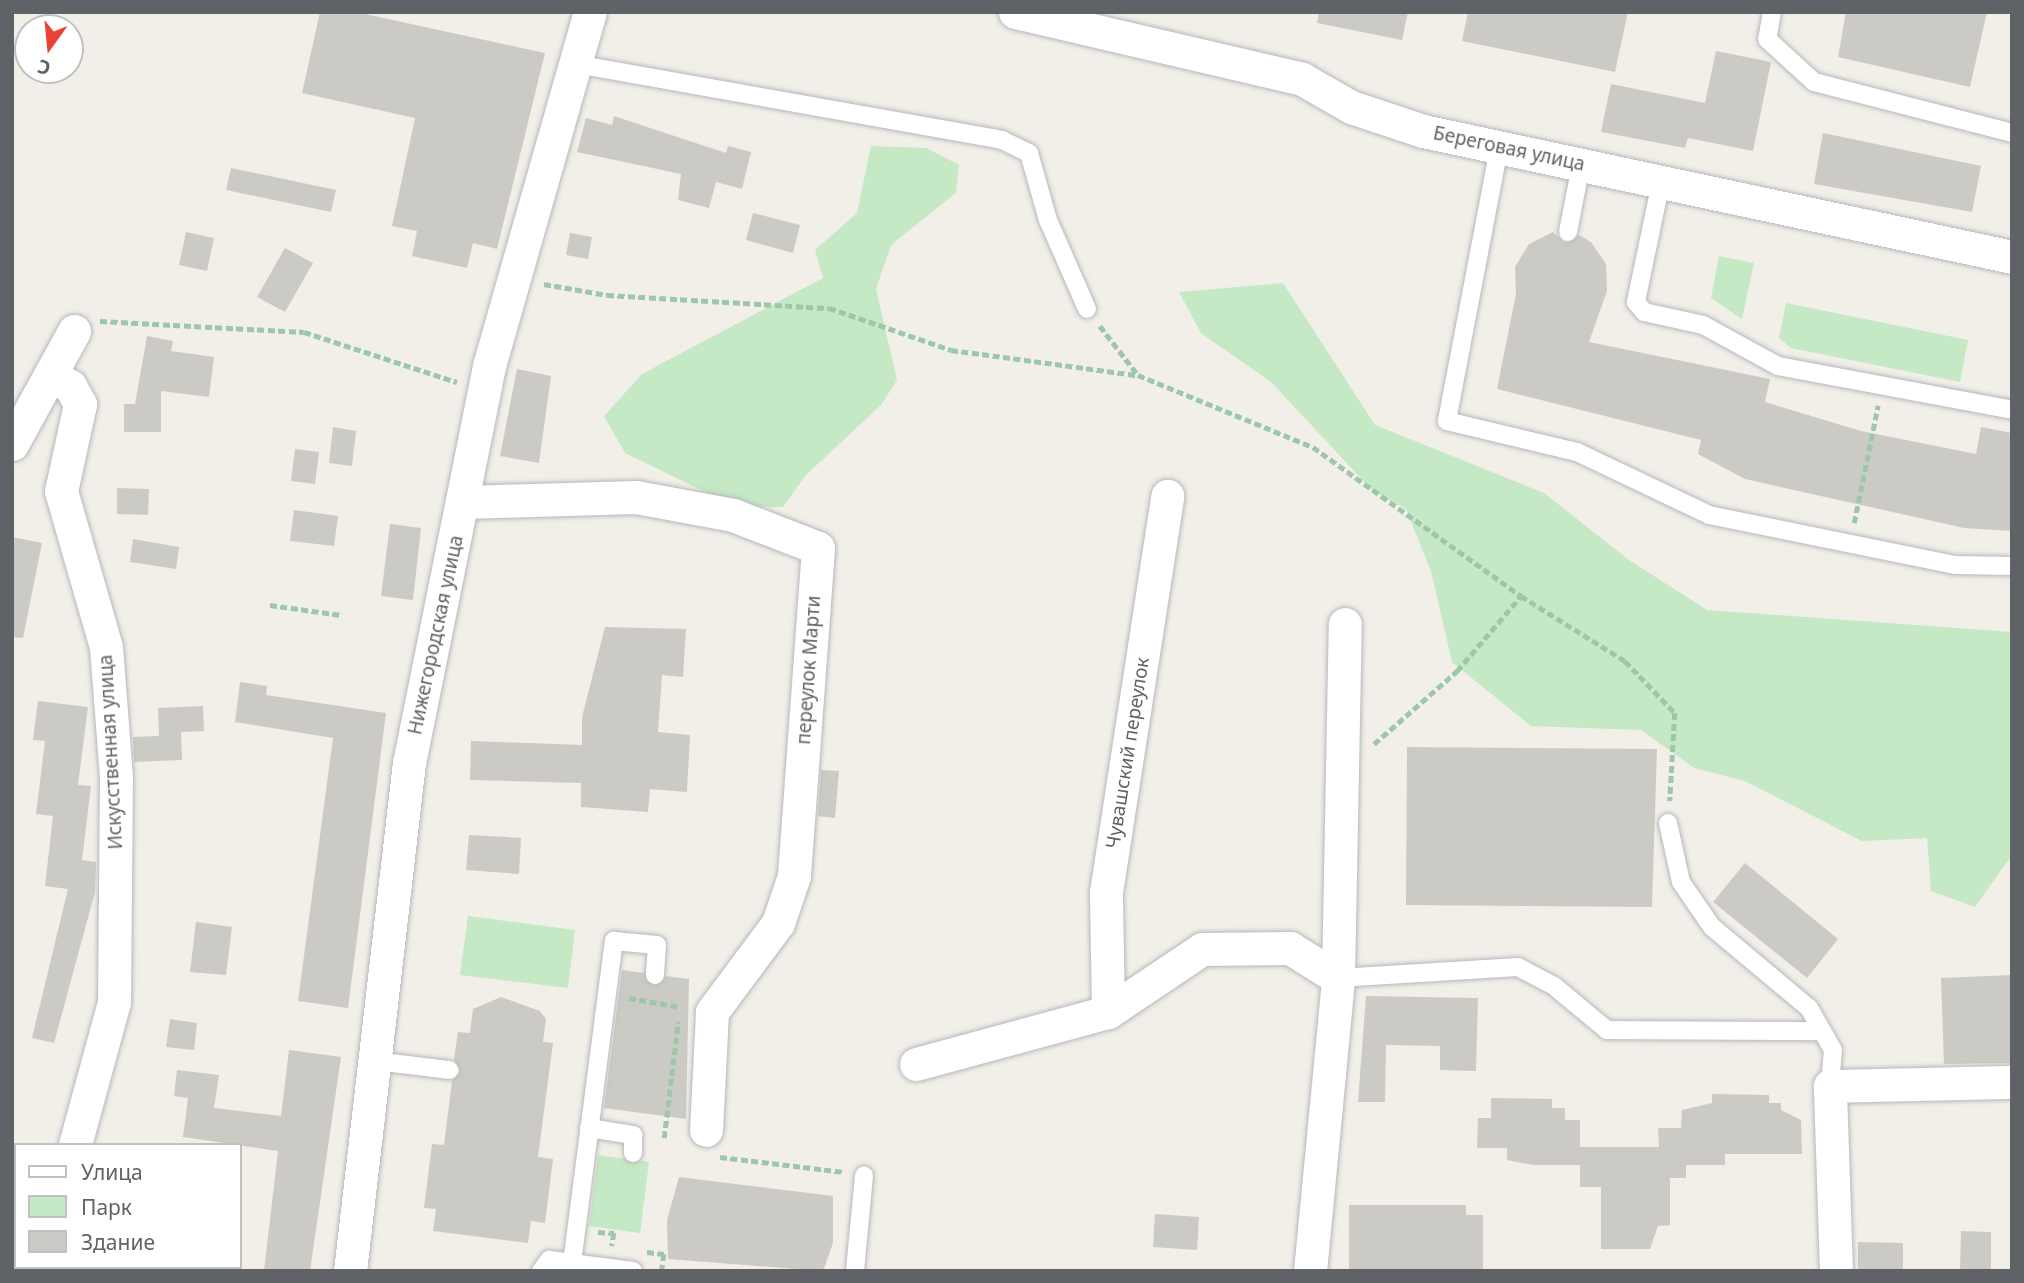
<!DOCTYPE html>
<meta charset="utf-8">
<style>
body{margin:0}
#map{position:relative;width:2024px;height:1283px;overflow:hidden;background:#f1efe8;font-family:"Noto Sans",sans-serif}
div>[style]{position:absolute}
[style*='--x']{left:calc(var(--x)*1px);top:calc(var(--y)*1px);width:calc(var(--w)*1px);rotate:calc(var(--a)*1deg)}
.green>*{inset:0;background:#c5e8c5}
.building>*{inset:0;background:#cccac5}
.path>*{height:4.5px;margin-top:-2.25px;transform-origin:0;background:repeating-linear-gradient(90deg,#9cc7a9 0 7px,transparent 0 10.5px)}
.roads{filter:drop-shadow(0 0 2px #b5b8bc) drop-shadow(0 0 2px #b5b8bc)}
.lane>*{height:18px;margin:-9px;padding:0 9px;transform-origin:9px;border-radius:9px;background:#fff}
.street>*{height:33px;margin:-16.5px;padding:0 16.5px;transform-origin:16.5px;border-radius:16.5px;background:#fff}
span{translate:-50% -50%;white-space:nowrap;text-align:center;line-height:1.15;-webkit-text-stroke:5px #fff;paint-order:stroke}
.street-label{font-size:19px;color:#5f6368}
.frame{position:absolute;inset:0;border:14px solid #5f6368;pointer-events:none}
.legend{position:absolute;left:14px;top:1143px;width:228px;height:126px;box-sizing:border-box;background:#fff;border:2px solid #bfc1c3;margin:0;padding:9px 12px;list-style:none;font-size:21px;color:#5f6368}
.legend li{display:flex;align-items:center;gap:14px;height:35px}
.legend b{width:35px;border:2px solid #bfc1c3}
.north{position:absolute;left:14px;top:14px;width:70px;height:70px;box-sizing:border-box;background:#fff;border:2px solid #bfc1c3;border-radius:50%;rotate:195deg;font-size:19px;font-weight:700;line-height:28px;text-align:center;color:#5f6368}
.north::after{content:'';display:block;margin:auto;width:24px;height:32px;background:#ea4335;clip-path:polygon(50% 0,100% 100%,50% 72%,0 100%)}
</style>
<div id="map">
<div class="green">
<div style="clip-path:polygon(871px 146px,926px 148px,959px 165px,956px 193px,891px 245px,876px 289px,897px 380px,881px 405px,806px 475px,783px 507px,736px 507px,625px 453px,604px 416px,642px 374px,823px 278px,815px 250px,857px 213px)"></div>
<div style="clip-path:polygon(1719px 256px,1754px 263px,1742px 319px,1711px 298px)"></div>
<div style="clip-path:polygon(1283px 283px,1375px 425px,1544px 493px,1629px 560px,1707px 610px,2012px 632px,2012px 855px,1975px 907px,1931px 891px,1927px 838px,1862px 841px,1745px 781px,1694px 768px,1641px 730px,1531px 726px,1452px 662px,1431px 571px,1406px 509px,1371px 489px,1271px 382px,1201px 333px,1179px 292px)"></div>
<div style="clip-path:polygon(1786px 303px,1968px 340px,1960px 382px,1791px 348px,1779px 338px)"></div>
<div style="clip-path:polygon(468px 916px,575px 930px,568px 988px,460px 975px)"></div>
<div style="clip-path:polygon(598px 1155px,649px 1162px,640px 1233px,589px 1226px)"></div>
</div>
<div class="building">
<div style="clip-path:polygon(320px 12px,356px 12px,545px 53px,497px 249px,473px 243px,467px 268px,412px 256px,417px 231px,392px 226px,415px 118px,302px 93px)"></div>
<div style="clip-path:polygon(1319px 12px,1408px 12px,1402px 40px,1317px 23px)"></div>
<div style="clip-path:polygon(1468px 12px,1628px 12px,1615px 72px,1462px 41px)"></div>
<div style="clip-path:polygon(1846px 12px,1987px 12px,1970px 87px,1838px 57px)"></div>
<div style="clip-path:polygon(1716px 51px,1771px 62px,1753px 151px,1688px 138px,1685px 148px,1601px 132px,1611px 84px,1705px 103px)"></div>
<div style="clip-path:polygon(614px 116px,726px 153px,728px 146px,751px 152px,742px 189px,716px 182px,709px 208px,678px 200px,681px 174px,577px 152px,586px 118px,612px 125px)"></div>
<div style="clip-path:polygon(1823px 133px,1981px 166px,1972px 212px,1814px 184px)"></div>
<div style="clip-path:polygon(231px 168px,336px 190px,331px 212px,226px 190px)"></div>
<div style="clip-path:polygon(753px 213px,800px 225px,793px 253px,746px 240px)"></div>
<div style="clip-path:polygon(186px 232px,214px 238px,207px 271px,179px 265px)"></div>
<div style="clip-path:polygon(1553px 232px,1565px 243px,1579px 235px,1591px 242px,1606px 264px,1607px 291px,1589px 342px,1770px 379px,1765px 402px,1861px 431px,1976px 454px,1981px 427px,2012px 433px,2012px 531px,1964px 528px,1745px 479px,1698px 454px,1701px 440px,1497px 389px,1516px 294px,1515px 267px,1529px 244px)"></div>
<div style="clip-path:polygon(570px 233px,592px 237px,588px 259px,566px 255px)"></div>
<div style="clip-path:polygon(285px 248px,313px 263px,285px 312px,257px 297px)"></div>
<div style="clip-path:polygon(147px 336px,173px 341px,171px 351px,214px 357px,209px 397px,161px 391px,161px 432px,124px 432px,124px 404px,135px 404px)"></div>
<div style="clip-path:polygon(517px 369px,551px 376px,539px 463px,500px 456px)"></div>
<div style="clip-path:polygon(333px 427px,356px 431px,352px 466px,329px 463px)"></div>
<div style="clip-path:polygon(295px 449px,319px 452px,315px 484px,291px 481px)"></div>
<div style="clip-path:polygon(117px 488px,149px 489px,148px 515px,117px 514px)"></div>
<div style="clip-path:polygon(294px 510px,338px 516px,334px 546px,290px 541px)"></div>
<div style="clip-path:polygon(390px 524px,421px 528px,413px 600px,381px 596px)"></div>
<div style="clip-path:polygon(12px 537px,42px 543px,23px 638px,12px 637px)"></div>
<div style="clip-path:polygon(133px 539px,179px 547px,176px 569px,130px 562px)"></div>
<div style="clip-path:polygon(605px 627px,686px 629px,683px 677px,662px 675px,658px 732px,690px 735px,687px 792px,650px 789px,648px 812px,581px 807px,581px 783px,470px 780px,471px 741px,582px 745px,582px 717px)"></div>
<div style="clip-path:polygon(240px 682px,267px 686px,266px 695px,386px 713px,348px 1008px,298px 1001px,333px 738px,235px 722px)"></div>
<div style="clip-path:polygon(38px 701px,88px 707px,78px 785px,91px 786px,82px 860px,96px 862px,95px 892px,54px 1043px,32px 1038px,68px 889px,45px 886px,53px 816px,36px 814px,45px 741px,33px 740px)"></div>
<div style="clip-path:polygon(203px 706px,204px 731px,181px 732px,182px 760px,134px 762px,133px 737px,159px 736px,158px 708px)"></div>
<div style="clip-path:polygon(1407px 747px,1657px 749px,1652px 907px,1406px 905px)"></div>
<div style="clip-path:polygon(821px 770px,839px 771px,835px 818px,818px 816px)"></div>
<div style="clip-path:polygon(469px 835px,521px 838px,519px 874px,466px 870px)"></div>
<div style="clip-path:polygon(1745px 863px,1838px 939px,1807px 978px,1713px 902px)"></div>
<div style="clip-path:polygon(196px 922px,232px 927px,226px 975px,190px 972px)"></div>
<div style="clip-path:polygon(622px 970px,644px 973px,654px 986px,666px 976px,689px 979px,686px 1119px,604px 1108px)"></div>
<div style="clip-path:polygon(2012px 975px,2012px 1063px,1944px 1064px,1941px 978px)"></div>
<div style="clip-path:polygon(1366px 996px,1478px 998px,1476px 1071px,1440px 1070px,1440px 1046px,1386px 1045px,1385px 1102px,1358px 1102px)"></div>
<div style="clip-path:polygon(501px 997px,540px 1011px,546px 1019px,543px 1042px,553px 1043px,538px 1157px,553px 1159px,545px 1223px,531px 1221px,528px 1243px,433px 1231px,436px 1209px,424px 1208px,432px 1144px,444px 1145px,452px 1081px,460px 1072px,454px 1060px,458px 1032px,470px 1033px,473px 1009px)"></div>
<div style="clip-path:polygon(170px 1019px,197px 1023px,194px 1050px,166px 1047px)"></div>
<div style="clip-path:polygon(289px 1050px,341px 1057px,310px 1271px,264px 1271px,278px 1151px,183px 1137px,188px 1098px,174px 1096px,177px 1070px,219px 1075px,214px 1108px,281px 1116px)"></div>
<div style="clip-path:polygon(1712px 1094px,1769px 1095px,1769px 1103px,1781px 1103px,1781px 1110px,1801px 1120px,1802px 1154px,1725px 1154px,1725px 1165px,1686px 1165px,1686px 1178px,1670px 1178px,1670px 1225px,1658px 1226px,1650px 1249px,1601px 1249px,1601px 1187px,1580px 1187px,1580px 1147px,1659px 1147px,1658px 1128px,1681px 1128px,1682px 1110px,1712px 1103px)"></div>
<div style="clip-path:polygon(1491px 1098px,1552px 1099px,1552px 1108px,1565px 1108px,1565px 1120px,1580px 1120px,1580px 1165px,1533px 1165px,1507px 1160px,1507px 1148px,1477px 1148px,1478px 1118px,1491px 1118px)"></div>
<div style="clip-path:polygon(679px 1177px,833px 1196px,833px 1243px,823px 1271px,668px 1259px,667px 1220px)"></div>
<div style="clip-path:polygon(1349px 1205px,1466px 1205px,1466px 1215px,1483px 1215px,1483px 1271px,1349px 1271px)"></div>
<div style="clip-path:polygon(1155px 1214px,1199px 1217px,1197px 1250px,1153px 1247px)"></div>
<div style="clip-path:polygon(1961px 1231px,1991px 1232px,1991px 1271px,1960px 1271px)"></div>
<div style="clip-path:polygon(1858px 1242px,1903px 1243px,1903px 1271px,1858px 1271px)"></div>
</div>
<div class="path">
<div style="--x:544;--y:284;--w:64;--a:9.9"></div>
<div style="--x:607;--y:295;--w:222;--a:3.4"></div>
<div style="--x:829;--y:308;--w:129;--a:19"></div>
<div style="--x:951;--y:350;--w:188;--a:7.7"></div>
<div style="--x:100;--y:321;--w:204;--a:3.1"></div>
<div style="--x:304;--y:332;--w:161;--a:18.1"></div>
<div style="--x:1100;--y:326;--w:62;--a:52.2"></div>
<div style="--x:1138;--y:375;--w:189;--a:22.4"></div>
<div style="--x:1313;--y:447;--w:256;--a:35.6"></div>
<div style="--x:1521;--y:596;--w:123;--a:32"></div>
<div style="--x:1625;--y:661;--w:72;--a:46.1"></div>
<div style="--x:1675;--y:713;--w:88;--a:93.3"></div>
<div style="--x:1854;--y:523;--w:120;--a:-78.5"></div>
<div style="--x:270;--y:605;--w:72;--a:8"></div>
<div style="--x:1374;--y:744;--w:111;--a:-41.3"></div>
<div style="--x:1457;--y:671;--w:99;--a:-49.5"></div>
<div style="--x:629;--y:998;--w:52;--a:10"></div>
<div style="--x:664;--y:1138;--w:117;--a:-83.1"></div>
<div style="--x:720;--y:1157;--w:125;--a:6.9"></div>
<div style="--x:598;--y:1232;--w:16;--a:4"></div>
<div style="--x:614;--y:1233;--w:13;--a:99"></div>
<div style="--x:647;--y:1252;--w:17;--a:7"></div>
<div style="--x:664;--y:1254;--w:17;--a:97"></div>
</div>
<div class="roads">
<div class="lane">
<div style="--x:1772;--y:12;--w:27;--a:100"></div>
<div style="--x:1767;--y:39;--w:64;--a:42.5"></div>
<div style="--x:1814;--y:82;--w:204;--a:14.4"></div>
<div style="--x:576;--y:64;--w:433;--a:10.1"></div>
<div style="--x:1002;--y:140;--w:30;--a:26"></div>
<div style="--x:1029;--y:153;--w:70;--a:74.2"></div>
<div style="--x:1048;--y:220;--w:97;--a:66.3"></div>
<div style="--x:1499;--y:148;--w:278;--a:100.8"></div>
<div style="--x:1447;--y:421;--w:134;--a:13.4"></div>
<div style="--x:1577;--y:452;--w:146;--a:25.5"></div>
<div style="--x:1709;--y:515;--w:251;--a:11.5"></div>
<div style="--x:1955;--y:565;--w:57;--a:1"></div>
<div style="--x:1661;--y:182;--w:123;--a:101.8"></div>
<div style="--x:1636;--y:302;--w:13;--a:51"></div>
<div style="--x:1644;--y:312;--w:60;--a:12.4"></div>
<div style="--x:1703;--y:325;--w:85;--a:28.7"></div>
<div style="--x:1778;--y:366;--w:238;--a:10.6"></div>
<div style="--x:1568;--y:232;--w:68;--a:-79"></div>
<div style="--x:1668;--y:823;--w:60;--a:77.6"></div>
<div style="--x:1681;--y:882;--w:55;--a:55.4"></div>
<div style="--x:1712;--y:927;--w:126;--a:39.9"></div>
<div style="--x:1809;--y:1008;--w:48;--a:60.3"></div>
<div style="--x:1833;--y:1050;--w:36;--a:95"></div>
<div style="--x:1338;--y:978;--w:180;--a:-3.5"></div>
<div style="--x:1518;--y:967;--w:41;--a:27.8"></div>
<div style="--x:1554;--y:986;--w:69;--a:39.7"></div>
<div style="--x:1607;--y:1030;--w:215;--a:0.3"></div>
<div style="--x:375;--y:1061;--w:75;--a:6.9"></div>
<div style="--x:589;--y:1128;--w:45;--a:9"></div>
<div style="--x:633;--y:1135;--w:18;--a:90"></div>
<div style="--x:541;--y:1271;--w:14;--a:-54"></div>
<div style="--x:549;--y:1260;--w:23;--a:7"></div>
<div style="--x:633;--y:1271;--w:62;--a:-172.5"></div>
<div style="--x:572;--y:1263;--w:325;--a:-82.6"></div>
<div style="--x:614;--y:941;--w:43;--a:5.3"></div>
<div style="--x:657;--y:945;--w:30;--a:94"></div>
<div style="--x:855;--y:1271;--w:96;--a:-84.6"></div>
</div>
<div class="street">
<div style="--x:1015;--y:12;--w:295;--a:13.1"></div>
<div style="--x:1302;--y:79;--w:56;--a:29.7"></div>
<div style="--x:1351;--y:107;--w:76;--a:18.4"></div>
<div style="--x:1423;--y:131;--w:602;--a:12.07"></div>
<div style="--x:52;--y:376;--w:21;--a:29"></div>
<div style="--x:70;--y:386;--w:21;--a:61"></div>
<div style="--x:80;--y:404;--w:89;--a:102.3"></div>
<div style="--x:61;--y:491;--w:162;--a:73.9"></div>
<div style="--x:106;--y:647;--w:129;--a:85.6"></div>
<div style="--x:116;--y:776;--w:226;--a:90.5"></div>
<div style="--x:114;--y:1002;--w:148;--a:105.3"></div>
<div style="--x:12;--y:444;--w:129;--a:-61.2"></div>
<div style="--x:464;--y:502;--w:172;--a:-1.7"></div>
<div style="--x:636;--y:497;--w:99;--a:10.5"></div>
<div style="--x:733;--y:515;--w:91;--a:21.2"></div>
<div style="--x:818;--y:548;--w:329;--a:94.2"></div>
<div style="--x:794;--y:876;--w:50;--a:108.8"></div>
<div style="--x:778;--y:923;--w:111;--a:126.6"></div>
<div style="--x:712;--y:1012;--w:118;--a:92.9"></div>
<div style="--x:1108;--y:1012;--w:120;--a:-91"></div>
<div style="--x:1106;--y:892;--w:401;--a:-81.2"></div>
<div style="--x:916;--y:1064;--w:199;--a:-15.2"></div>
<div style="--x:1108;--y:1012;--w:113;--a:-33.8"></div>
<div style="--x:1202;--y:949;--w:88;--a:-0.7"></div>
<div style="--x:1290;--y:948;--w:57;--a:32"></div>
<div style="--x:60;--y:1271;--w:4;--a:-76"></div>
<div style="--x:350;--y:1271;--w:511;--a:-83.38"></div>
<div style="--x:409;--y:763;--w:405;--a:-78.6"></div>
<div style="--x:489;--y:366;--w:368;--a:-74.1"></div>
<div style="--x:1310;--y:1271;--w:294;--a:-84.5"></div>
<div style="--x:1338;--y:978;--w:354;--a:-88.9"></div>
<div style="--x:1836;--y:1271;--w:185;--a:-91.9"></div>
<div style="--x:1830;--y:1086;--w:182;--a:-1.3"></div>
</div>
</div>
<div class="street-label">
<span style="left:1509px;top:149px;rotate:12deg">Береговая улица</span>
<span style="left:436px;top:635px;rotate:-78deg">Нижегородская улица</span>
<span style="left:809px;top:670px;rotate:-86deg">переулок Марти</span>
<span style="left:111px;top:752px;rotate:-93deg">Искусственная улица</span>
<span style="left:1128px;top:753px;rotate:-81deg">Чувашский переулок</span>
</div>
<div class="frame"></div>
<ul class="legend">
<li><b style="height:9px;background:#fff"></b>Улица</li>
<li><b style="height:19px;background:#c5e8c5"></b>Парк</li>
<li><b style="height:19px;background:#cccac5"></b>Здание</li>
</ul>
<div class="north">С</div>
</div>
